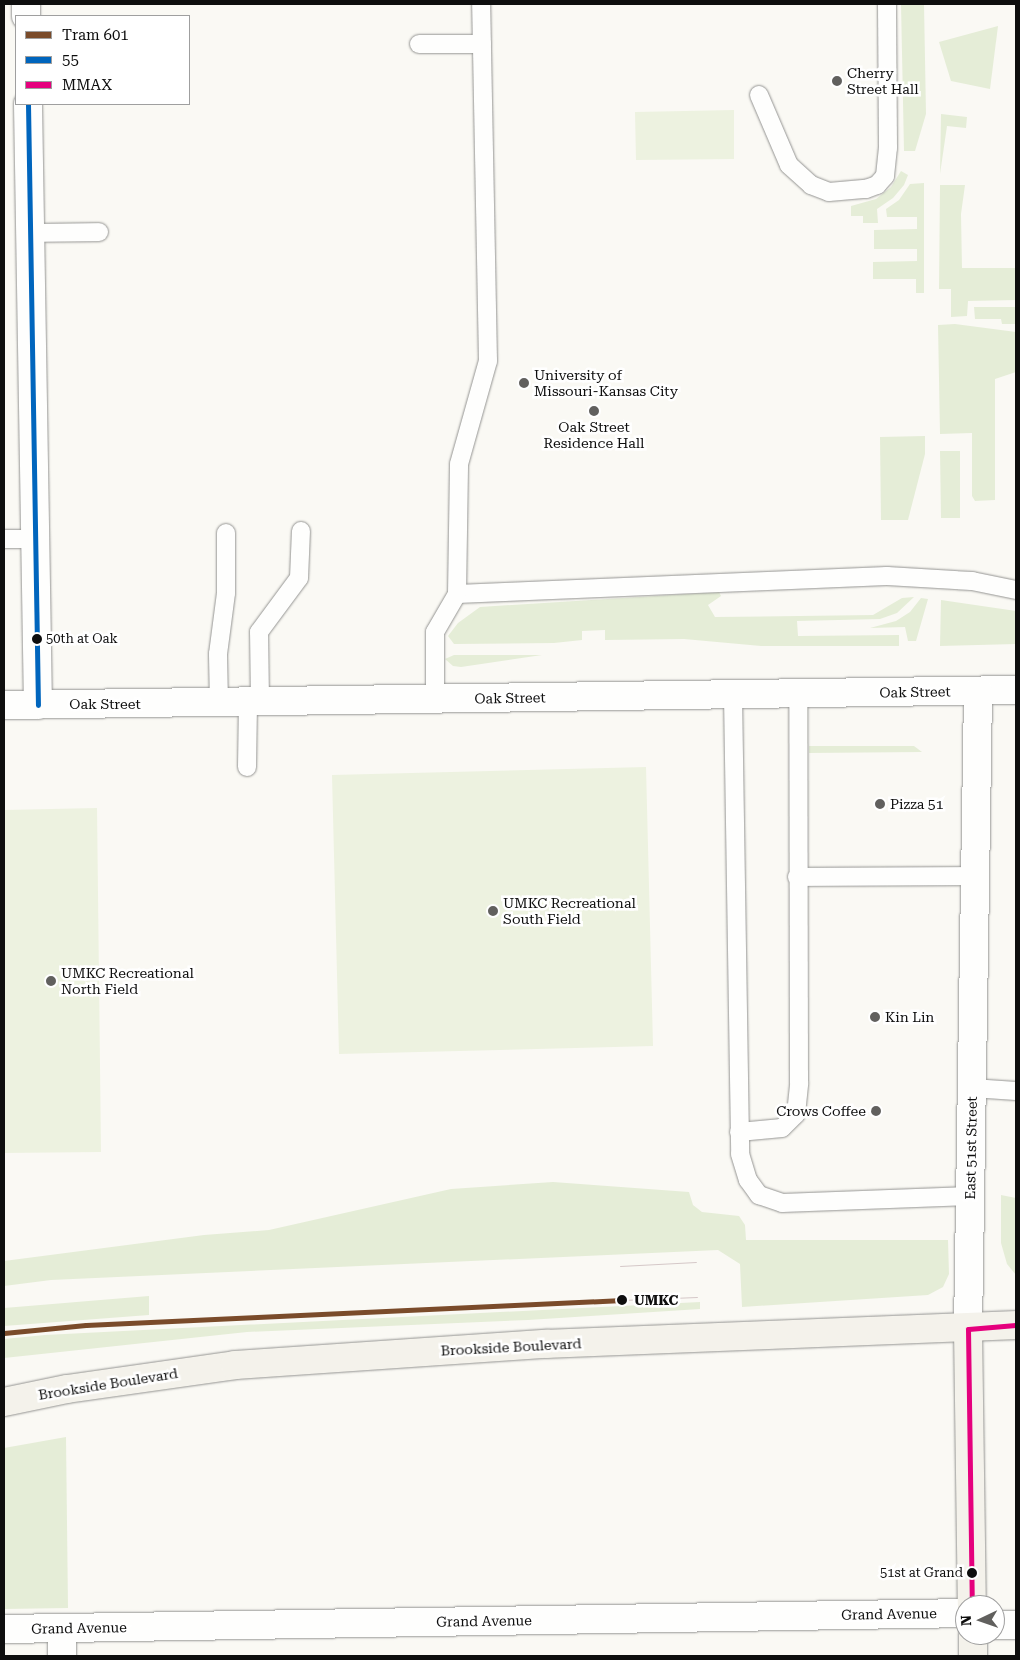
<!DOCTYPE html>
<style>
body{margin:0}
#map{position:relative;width:1020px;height:1660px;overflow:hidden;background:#faf9f4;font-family:"Roboto Serif",serif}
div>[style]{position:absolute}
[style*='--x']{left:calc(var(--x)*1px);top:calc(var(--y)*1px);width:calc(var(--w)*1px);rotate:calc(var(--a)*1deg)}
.green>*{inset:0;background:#e5edd7}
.pitch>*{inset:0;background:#edf2e0}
.roads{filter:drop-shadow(0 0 1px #949492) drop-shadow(0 0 1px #949492)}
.lane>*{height:18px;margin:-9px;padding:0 9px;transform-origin:9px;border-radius:9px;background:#fefefd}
.street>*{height:28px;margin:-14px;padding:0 14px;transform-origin:14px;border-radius:14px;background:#fefefd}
.secondary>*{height:28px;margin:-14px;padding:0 14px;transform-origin:14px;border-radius:14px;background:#f4f2eb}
.tram>*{height:1px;margin:-0.5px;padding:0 0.5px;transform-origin:0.5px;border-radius:0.5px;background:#d5c8c8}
.bus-1>*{height:5px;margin:-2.5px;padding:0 2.5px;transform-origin:2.5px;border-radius:2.5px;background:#0065bd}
.bus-2>*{height:5px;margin:-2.5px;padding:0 2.5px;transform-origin:2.5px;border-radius:2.5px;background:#e5007d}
.tram-1>*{height:5px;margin:-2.5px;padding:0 2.5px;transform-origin:2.5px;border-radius:2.5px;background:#7a4b2a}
.dots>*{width:14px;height:14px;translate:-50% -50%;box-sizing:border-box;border:2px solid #fff;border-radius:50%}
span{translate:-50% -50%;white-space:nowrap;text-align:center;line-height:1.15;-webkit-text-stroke:5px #fff;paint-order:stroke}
.bus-label{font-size:13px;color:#0e0e0e}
.left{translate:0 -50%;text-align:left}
.right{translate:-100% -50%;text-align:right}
.poi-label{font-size:14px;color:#0e0e0e}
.street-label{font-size:14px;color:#0e0e0e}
.stop-label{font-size:14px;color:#0e0e0e;font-weight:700}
.frame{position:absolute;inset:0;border:5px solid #0e0e0e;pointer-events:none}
.legend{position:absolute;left:15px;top:15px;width:175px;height:90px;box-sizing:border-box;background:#fff;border:1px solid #9f9f9f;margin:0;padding:6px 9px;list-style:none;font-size:15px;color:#0e0e0e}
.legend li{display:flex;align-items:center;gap:10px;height:25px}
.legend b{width:25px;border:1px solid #9f9f9f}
.north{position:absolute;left:955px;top:1595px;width:50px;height:50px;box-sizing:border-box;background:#fff;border:1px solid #9f9f9f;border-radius:50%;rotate:267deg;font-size:14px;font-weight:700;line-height:20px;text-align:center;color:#0e0e0e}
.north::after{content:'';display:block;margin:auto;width:18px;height:22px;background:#61605e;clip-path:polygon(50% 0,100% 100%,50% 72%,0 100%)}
</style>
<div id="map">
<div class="green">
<div style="clip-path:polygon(901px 4px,924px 4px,926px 114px,915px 151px,904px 151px)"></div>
<div style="clip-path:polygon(998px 26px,990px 89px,951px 81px,939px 42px)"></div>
<div style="clip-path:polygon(941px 114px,967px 117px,966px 128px,947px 126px,940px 174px)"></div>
<div style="clip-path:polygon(901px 171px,908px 175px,904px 185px,893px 198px,877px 209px,878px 223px,863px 223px,863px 216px,851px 216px,851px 206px,876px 199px,891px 187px)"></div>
<div style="clip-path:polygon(924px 183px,924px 293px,916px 293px,916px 279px,873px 279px,873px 262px,917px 261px,917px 249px,874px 249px,874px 230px,917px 229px,917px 217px,887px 217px,886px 209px,899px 200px,910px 184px)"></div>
<div style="clip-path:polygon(940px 185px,965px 185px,961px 214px,962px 268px,1016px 268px,1016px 300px,968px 301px,967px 316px,951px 317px,951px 289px,939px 289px)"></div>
<div style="clip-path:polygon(974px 307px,1016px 307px,1016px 324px,1002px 324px,1001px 319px,975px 319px)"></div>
<div style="clip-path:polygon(955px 324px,1016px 332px,1016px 372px,995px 379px,995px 500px,975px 501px,972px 496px,972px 433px,940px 434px,938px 325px)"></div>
<div style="clip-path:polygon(925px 436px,925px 454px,908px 520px,881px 520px,880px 437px)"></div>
<div style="clip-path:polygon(940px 451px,960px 451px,960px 518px,941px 518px)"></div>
<div style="clip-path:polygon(719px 592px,721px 596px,708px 605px,715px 617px,873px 615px,902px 598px,914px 597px,897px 613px,880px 619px,797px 621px,798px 636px,899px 635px,899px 646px,761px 646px,684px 639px,605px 640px,605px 630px,582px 631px,582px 640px,554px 643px,454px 644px,448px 636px,458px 623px,480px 607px)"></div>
<div style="clip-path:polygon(921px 598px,928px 599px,916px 641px,908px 641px,905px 627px,870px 628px,896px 621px,910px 612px)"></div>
<div style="clip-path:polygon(941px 600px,1016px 611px,1016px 644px,940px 646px)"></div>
<div style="clip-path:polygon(454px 655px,542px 655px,461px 667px,453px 666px,445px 659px)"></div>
<div style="clip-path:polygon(809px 746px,914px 746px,922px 752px,809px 753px)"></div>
<div style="clip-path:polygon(553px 1182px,689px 1192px,693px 1205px,702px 1212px,739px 1216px,745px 1225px,746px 1240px,948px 1240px,949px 1274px,943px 1287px,928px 1295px,742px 1307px,740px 1264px,718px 1250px,51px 1280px,4px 1286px,4px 1261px,204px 1235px,269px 1230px,451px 1189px)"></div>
<div style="clip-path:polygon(1001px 1195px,1016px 1198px,1016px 1275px,1007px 1264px,1001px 1243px)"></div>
<div style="clip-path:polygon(149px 1296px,149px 1315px,4px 1326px,4px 1308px)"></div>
<div style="clip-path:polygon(700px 1302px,700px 1309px,528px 1320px,247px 1332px,4px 1358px,4px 1339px,45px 1335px)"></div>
<div style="clip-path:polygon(66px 1437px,68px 1608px,4px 1609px,4px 1448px)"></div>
</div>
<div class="pitch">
<div style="clip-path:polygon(734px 110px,734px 159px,636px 160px,635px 112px)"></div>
<div style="clip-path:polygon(646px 767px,653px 1046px,339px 1054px,332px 775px)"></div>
<div style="clip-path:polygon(97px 808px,101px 1152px,4px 1153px,4px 810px)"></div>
</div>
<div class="roads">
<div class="lane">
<div style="--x:419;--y:44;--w:63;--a:0"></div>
<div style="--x:759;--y:95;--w:76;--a:66.8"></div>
<div style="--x:789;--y:165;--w:30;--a:42"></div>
<div style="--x:811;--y:185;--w:19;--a:21"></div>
<div style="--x:829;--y:192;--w:37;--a:-5"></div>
<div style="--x:866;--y:189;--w:12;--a:-20"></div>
<div style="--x:877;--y:185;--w:12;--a:-48"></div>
<div style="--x:885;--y:176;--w:28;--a:-84"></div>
<div style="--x:888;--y:148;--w:144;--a:-90.4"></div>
<div style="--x:29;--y:233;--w:70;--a:-0.8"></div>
<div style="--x:4;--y:539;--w:31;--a:0"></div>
<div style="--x:457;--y:594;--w:430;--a:-2.4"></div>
<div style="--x:887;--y:576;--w:85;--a:3.4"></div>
<div style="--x:972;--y:581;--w:45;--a:11.6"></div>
<div style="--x:733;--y:695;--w:459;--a:89.1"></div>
<div style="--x:740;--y:1154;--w:27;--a:73"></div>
<div style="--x:748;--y:1180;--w:19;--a:54"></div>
<div style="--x:759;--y:1195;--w:24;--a:19"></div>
<div style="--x:782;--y:1203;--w:188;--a:-2.1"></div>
<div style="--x:435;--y:699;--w:67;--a:-90"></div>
<div style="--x:435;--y:632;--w:44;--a:-59.9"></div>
<div style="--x:457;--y:594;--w:130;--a:-89.1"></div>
<div style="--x:459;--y:464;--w:107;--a:-74.3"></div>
<div style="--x:488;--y:361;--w:357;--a:-91.1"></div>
<div style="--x:260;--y:701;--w:69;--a:-90.8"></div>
<div style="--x:259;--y:632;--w:67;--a:-53.5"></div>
<div style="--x:299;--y:578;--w:47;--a:-87.6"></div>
<div style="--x:219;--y:703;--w:49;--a:-91.2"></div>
<div style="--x:218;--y:654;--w:62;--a:-82.5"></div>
<div style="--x:226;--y:593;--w:60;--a:-90"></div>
<div style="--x:247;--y:767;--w:65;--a:-89.1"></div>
<div style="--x:797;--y:877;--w:178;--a:-0.3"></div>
<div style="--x:972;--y:1088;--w:44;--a:3.9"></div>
<div style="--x:739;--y:1132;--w:43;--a:-5.3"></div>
<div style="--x:782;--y:1128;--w:20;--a:-45"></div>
<div style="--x:796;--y:1114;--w:31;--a:-84"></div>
<div style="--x:799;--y:1083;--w:389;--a:-90.1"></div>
</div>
<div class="street">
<div style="--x:26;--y:4;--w:12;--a:90"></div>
<div style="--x:28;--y:104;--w:601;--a:89.05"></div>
<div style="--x:4;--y:705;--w:1012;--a:-0.85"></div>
<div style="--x:968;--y:1329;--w:638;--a:-89.1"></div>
<div style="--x:995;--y:1625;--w:21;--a:0"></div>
<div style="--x:62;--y:1628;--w:28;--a:90"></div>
<div style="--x:4;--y:1629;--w:961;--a:-0.95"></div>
</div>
<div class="secondary">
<div style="--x:968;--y:1329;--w:276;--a:89.2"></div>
<div style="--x:4;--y:1402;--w:64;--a:-11.7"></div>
<div style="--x:67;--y:1389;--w:170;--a:-8.1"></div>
<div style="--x:235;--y:1365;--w:312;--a:-3.9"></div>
<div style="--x:546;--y:1344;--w:470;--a:-2.3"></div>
<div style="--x:973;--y:1635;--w:21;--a:90"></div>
</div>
</div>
<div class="tram">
<div style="--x:620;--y:1266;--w:76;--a:-3"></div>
<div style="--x:622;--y:1300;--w:75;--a:-2.3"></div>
</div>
<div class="bus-1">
<div style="--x:28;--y:104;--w:601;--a:89.05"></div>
</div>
<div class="bus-2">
<div style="--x:968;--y:1329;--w:276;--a:89.2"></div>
<div style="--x:968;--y:1329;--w:48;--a:-4.8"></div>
</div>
<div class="tram-1">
<div style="--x:4;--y:1333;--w:82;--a:-5.6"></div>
<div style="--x:86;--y:1325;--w:537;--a:-2.67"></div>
</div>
<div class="dots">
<div style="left:837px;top:81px;background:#61605e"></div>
<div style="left:524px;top:383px;background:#61605e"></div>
<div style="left:594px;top:411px;background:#61605e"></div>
<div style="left:37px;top:639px;background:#0e0e0e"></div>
<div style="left:880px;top:804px;background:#61605e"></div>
<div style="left:493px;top:911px;background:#61605e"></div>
<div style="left:51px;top:981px;background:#61605e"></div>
<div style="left:875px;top:1017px;background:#61605e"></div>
<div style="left:876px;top:1111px;background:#61605e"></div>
<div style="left:622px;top:1300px;background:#0e0e0e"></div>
<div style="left:972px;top:1573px;background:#0e0e0e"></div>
</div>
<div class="bus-label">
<span class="left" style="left:46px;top:639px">50th at Oak</span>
<span class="right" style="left:963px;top:1573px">51st at Grand</span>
</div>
<div class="poi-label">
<span class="left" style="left:847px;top:81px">Cherry<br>Street Hall</span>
<span class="left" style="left:534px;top:383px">University of<br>Missouri-Kansas City</span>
<span style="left:594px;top:435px">Oak Street<br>Residence Hall</span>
<span class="left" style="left:890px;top:804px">Pizza 51</span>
<span class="left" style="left:503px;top:911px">UMKC Recreational<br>South Field</span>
<span class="left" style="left:61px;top:981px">UMKC Recreational<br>North Field</span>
<span class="left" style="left:885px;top:1017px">Kin Lin</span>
<span class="right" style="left:866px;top:1111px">Crows Coffee</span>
</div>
<div class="street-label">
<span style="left:915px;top:692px;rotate:-1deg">Oak Street</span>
<span style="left:510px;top:698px;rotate:-1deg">Oak Street</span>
<span style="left:105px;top:704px">Oak Street</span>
<span style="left:971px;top:1148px;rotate:-89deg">East 51st Street</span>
<span style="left:511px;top:1347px;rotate:-3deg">Brookside Boulevard</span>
<span style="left:108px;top:1384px;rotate:-9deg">Brookside Boulevard</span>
<span style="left:889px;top:1614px;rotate:-1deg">Grand Avenue</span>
<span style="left:484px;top:1621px;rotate:-1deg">Grand Avenue</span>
<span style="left:79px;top:1628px;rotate:-1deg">Grand Avenue</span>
</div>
<div class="stop-label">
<span class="left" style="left:634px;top:1300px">UMKC</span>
</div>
<div class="frame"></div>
<ul class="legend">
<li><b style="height:6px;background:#7a4b2a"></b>Tram 601</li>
<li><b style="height:6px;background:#0065bd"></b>55</li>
<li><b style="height:6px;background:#e5007d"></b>MMAX</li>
</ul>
<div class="north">N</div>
</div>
